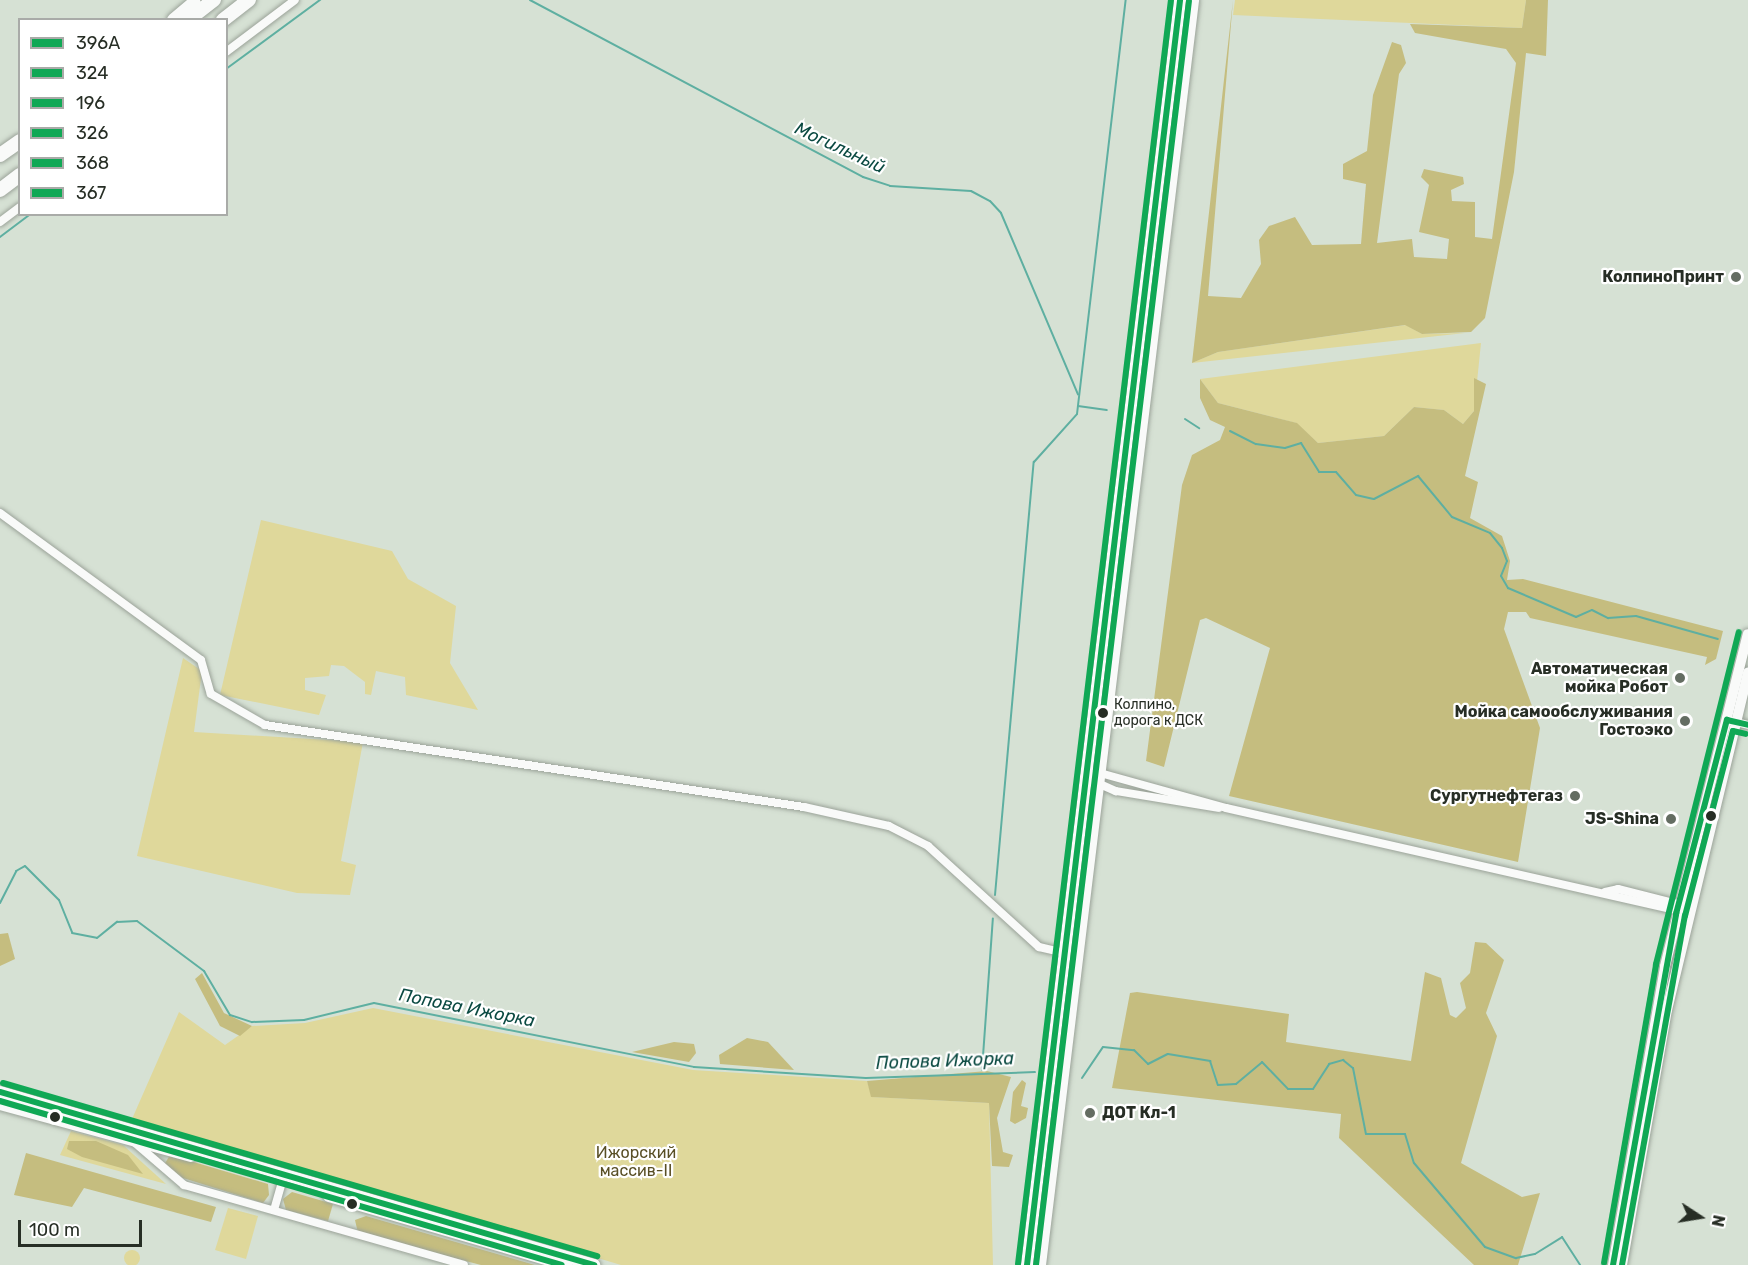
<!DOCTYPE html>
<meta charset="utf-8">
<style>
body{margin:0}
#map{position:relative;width:1748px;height:1265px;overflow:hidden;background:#d6e1d4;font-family:Rubik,sans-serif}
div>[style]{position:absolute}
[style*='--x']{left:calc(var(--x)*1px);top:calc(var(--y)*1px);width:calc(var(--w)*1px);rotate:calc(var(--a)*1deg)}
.green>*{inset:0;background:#dfd89b}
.round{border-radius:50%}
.forest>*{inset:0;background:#c5bd7f}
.stream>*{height:2px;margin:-1px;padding:0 1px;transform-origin:1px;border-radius:1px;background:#5eafa1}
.roads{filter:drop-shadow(0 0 2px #9ba399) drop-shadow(0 0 2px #9ba399)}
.minor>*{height:8px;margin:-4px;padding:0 4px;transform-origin:4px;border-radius:4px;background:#f9faf9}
.tertiary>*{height:10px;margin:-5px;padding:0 5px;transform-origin:5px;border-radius:5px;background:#f9faf9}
.secondary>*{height:12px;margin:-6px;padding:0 6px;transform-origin:6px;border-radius:6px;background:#f9faf9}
.primary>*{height:14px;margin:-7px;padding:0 7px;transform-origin:7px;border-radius:7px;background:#f9faf9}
.bus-1>*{height:6px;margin:-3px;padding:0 3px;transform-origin:3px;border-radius:3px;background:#10a855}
.bus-2>*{height:6px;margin:-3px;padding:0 3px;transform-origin:3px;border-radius:3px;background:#10a855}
.bus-3>*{height:6px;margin:-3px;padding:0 3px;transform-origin:3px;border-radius:3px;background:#10a855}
.bus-4>*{height:6px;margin:-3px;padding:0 3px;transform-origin:3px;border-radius:3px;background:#10a855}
.bus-5>*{height:6px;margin:-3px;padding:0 3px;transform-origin:3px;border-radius:3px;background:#10a855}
.bus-6>*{height:6px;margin:-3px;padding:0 3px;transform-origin:3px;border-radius:3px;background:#10a855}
.dots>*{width:16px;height:16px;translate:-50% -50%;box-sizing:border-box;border:3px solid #fff;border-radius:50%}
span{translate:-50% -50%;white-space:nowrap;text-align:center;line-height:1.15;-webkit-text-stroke:4.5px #fff;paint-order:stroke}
.bus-label{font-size:14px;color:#272e25}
.left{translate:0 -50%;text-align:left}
.poi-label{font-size:16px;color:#272e25;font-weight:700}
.right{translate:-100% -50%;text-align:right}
.park-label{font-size:16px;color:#594f25}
.water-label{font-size:18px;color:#0b4a42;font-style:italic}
.legend{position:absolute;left:18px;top:18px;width:210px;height:198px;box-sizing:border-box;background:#fff;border:2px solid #a9aba8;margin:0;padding:8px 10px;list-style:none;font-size:18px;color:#272e25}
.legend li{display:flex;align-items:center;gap:12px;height:30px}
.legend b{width:30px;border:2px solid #a9aba8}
.north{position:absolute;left:1670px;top:1187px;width:60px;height:60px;-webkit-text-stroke:4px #fff;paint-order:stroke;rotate:102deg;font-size:16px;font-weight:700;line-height:24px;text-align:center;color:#272e25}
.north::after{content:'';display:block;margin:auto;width:21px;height:27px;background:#272e25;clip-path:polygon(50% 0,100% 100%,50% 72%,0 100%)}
.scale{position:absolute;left:18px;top:1220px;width:124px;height:27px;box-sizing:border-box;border:3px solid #272e25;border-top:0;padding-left:8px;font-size:18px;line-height:21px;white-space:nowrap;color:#272e25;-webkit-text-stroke:4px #fff;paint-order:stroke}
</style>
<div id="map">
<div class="green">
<div style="clip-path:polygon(1235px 0,1526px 0,1522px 28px,1233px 15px)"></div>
<div style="clip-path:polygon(1406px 325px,1422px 334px,1465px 333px,1192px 363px,1218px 352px)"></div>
<div style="clip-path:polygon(1481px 343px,1474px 411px,1463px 424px,1444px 410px,1414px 407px,1384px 436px,1318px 443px,1296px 423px,1218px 403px,1200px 379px)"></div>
<div style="clip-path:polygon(261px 520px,392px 551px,408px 579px,456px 606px,450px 663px,478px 710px,406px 695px,405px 677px,376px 671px,371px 695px,365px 694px,365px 682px,344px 666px,331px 665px,329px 676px,305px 678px,305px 690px,326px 695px,319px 715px,220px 695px)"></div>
<div style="clip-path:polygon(183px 658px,202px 671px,194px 732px,363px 742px,341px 861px,356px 865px,350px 895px,297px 893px,137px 856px)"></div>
<div style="clip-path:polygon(373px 1008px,693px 1070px,867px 1081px,872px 1097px,989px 1103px,993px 1265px,621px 1265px,132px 1119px,179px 1012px,225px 1045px,252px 1026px,305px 1023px)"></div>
<div style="clip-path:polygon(71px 1131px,123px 1145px,166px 1184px,60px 1155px)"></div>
<div style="clip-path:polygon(228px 1208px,258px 1216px,246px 1259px,215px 1250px)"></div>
<div class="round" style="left:124px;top:1250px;width:16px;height:16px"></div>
</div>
<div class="forest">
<div style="clip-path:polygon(1233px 0,1208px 296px,1241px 298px,1261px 264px,1259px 240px,1269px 226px,1295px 217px,1312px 245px,1361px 244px,1366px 184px,1343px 179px,1343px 164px,1367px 151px,1373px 95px,1392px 42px,1401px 45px,1406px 63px,1399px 74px,1377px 243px,1412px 239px,1414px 257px,1447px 259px,1449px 239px,1419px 232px,1429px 185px,1421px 177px,1424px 169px,1463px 177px,1464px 184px,1451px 190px,1452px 201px,1475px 202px,1475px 237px,1492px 239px,1516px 63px,1506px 49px,1415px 33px,1410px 24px,1522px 28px,1526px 0,1548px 0,1546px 56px,1526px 53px,1514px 172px,1485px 318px,1471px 332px,1422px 334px,1405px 325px,1218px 352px,1192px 363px)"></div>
<div style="clip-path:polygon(1474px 378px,1486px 384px,1465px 476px,1478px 482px,1470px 518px,1502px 536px,1510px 561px,1507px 580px,1523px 579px,1723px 631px,1716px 659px,1705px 665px,1707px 657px,1530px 618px,1526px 612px,1508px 612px,1504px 629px,1540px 728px,1518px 862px,1229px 796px,1270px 648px,1206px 618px,1200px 620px,1164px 767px,1146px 761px,1182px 485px,1192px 455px,1220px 440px,1225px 427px,1210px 420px,1200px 398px,1200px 379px,1218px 403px,1297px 423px,1318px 443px,1384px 436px,1414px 407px,1444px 410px,1463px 424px,1474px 411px)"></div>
<div style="clip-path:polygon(8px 933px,15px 959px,0 966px,0 934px)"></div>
<div style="clip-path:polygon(1475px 942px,1486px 943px,1504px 960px,1486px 1013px,1497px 1036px,1461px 1163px,1522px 1197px,1540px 1193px,1518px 1265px,1474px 1265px,1339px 1138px,1341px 1114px,1112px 1088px,1130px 993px,1137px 992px,1289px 1014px,1286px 1042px,1411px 1061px,1425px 972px,1441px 978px,1450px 1015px,1456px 1018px,1466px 1008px,1460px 983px,1470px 973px)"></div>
<div style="clip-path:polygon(202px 973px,224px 1013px,252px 1026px,240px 1036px,220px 1026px,195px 979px)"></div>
<div style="clip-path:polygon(747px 1038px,768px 1042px,794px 1070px,720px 1064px,719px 1055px)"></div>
<div style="clip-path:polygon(674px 1042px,694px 1044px,696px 1053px,689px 1062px,632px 1052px)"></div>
<div style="clip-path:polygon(987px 1071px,1011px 1077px,997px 1118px,1003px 1152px,1013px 1155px,1009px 1167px,992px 1166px,989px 1103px,871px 1097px,867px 1081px)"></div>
<div style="clip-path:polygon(1022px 1080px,1026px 1083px,1021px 1106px,1028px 1108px,1026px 1118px,1015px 1124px,1010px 1121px,1013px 1092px)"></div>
<div style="clip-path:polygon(69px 1141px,96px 1141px,128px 1155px,143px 1174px,82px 1157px,67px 1149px)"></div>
<div style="clip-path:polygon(26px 1153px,216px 1207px,211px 1222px,84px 1188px,72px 1207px,14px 1195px)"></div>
<div style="clip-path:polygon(170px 1155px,268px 1184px,269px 1195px,263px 1203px,183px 1178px,164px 1165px)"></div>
<div style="clip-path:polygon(292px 1192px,333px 1204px,328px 1221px,286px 1210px,283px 1199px)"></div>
<div style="clip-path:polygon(366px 1216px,535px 1265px,481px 1265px,358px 1233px,355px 1220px)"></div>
</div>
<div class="stream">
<div style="--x:530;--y:0;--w:377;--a:28"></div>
<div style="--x:863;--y:177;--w:28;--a:18"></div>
<div style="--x:890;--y:186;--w:81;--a:3.5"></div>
<div style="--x:971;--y:191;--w:21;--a:28"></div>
<div style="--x:990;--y:201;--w:16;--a:47"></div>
<div style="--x:1001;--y:213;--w:197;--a:67"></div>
<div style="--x:226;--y:69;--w:117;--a:-36.3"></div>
<div style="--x:0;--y:237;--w:39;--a:-37"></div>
<div style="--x:1078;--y:406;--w:29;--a:8"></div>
<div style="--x:1185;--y:419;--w:17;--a:33"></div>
<div style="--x:1230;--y:431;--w:29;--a:27"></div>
<div style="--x:1256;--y:444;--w:29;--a:8"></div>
<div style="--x:1285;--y:448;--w:17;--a:-17"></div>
<div style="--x:1301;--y:443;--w:34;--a:58"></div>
<div style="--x:1319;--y:472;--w:17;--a:0"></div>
<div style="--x:1336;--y:472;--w:30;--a:49"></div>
<div style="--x:1356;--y:495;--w:18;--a:13"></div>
<div style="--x:1374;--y:499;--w:50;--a:-27.6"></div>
<div style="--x:1418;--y:476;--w:53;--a:50.3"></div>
<div style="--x:1452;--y:517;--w:41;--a:22.8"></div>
<div style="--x:1490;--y:533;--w:19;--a:51"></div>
<div style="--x:1502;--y:548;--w:14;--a:69"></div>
<div style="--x:1507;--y:561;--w:16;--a:112"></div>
<div style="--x:1501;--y:576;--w:14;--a:60"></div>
<div style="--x:1508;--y:588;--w:74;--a:23.1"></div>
<div style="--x:1576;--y:617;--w:17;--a:-24"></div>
<div style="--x:1592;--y:610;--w:18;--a:27"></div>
<div style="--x:1608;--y:618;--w:28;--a:-4"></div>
<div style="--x:1636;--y:616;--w:85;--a:15.7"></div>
<div style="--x:995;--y:895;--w:435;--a:-84.9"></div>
<div style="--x:1034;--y:462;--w:64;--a:-48.1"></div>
<div style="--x:1077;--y:414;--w:417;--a:-83.3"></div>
<div style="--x:0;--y:903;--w:36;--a:-63"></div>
<div style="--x:16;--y:871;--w:10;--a:-29"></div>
<div style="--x:25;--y:866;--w:48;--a:45"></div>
<div style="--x:59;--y:900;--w:35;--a:68"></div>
<div style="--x:72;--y:933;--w:25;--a:11"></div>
<div style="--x:97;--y:938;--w:26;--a:-39"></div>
<div style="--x:117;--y:922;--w:20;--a:-3"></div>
<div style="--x:137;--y:921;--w:84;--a:36.7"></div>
<div style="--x:204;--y:971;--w:51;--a:59.4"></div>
<div style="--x:230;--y:1015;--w:23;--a:18"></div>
<div style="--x:252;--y:1022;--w:52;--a:-2.2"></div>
<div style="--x:304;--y:1020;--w:72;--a:-13.7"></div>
<div style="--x:374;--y:1003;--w:326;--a:11.3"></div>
<div style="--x:694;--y:1067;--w:172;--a:3.7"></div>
<div style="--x:866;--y:1078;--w:169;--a:-2"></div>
<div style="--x:982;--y:1070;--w:152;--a:-85.9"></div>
<div style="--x:1082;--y:1078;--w:37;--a:-56"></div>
<div style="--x:1103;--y:1047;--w:31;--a:6"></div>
<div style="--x:1134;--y:1050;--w:20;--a:45"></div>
<div style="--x:1148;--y:1064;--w:22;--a:-27"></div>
<div style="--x:1168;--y:1054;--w:43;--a:9.5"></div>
<div style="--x:1210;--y:1061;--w:25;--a:72"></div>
<div style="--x:1218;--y:1085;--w:18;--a:-3"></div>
<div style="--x:1236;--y:1084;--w:34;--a:-40"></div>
<div style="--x:1262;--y:1062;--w:37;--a:46"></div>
<div style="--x:1288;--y:1089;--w:25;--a:0"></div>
<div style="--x:1313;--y:1089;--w:30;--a:-57"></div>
<div style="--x:1329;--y:1064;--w:15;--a:-16"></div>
<div style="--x:1343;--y:1060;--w:13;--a:39"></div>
<div style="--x:1353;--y:1068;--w:67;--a:78.9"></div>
<div style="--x:1366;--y:1134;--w:39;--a:0"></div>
<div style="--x:1405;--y:1134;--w:30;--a:73"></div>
<div style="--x:1414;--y:1163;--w:110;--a:49.8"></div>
<div style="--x:1485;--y:1247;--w:33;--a:20"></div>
<div style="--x:1516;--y:1258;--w:19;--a:-12"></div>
<div style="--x:1535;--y:1254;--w:32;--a:-32"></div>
<div style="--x:1562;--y:1237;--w:33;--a:57"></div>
</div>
<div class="roads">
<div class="minor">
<div style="--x:226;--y:52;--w:86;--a:-37"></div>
<div style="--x:0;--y:222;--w:25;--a:-37"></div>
<div style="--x:0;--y:513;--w:249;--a:36.2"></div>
<div style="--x:201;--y:660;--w:35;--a:74"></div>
<div style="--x:211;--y:694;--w:62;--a:29.9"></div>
<div style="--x:265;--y:725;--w:545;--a:8.65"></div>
<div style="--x:804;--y:807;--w:87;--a:12.6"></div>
<div style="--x:889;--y:826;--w:44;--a:27.1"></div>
<div style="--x:928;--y:846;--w:150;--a:42.3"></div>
<div style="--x:1039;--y:947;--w:26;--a:13"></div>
<div style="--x:1731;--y:721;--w:17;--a:13"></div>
<div style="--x:1084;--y:777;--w:16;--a:-14"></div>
<div style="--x:1100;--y:773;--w:131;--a:15.5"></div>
<div style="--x:1226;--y:808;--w:469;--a:12.8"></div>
<div style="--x:1084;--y:777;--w:35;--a:24"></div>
<div style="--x:1116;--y:791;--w:104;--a:9.4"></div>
<div style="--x:1605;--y:892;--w:13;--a:-13"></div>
<div style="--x:1618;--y:889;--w:69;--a:14.2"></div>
<div style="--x:134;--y:1142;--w:66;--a:40.7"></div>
<div style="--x:184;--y:1185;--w:291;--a:15.9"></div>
<div style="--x:274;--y:1210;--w:29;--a:-74"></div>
</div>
<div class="tertiary">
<div style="--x:1613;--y:1265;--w:303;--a:-80.1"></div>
<div style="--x:1665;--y:966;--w:342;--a:-76"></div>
<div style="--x:1622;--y:1265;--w:259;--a:-80"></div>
<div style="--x:1667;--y:1010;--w:347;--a:-76.5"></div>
</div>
<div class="secondary">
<div style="--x:0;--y:1092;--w:619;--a:16.24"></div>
<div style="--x:0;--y:1104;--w:198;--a:15.2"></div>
<div style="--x:329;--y:1196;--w:247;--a:16.2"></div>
<div style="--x:1027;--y:1265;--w:1274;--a:-83.1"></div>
<div style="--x:1040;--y:1265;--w:1274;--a:-83.1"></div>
</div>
<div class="primary">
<div style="--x:174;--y:20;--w:26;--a:-40"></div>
<div style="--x:188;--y:20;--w:33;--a:-38"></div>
<div style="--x:223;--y:20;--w:33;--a:-38"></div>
<div style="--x:0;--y:155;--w:24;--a:-35"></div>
<div style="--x:0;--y:190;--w:25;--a:-37"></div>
</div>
</div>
<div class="bus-1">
<div style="--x:0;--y:1092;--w:619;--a:16.24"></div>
<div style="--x:1027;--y:1265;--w:1274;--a:-83.1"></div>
</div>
<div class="bus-2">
<div style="--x:0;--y:1101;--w:585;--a:16.27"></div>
<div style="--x:1036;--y:1265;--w:1273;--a:-83.1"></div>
</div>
<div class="bus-3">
<div style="--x:1018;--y:1264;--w:1273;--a:-83.1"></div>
</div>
<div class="bus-4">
<div style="--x:3;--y:1083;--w:619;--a:16.24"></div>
<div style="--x:1604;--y:1263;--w:303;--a:-80.1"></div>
<div style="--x:1656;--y:964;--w:342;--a:-76"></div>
</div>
<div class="bus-5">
<div style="--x:1613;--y:1265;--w:357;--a:-79.8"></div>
<div style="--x:1676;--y:914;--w:201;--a:-75.3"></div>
<div style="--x:1727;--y:720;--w:22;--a:13"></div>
</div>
<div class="bus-6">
<div style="--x:1622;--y:1265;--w:355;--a:-79.8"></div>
<div style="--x:1685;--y:916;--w:191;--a:-75.5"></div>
<div style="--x:1733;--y:731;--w:13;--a:13"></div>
</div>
<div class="dots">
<div style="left:1736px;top:277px;background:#646d62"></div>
<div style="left:1680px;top:678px;background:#646d62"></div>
<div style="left:1103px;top:713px;background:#272e25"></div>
<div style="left:1685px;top:721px;background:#646d62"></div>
<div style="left:1575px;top:796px;background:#646d62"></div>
<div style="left:1711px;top:816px;background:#272e25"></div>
<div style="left:1671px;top:819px;background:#646d62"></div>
<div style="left:1090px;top:1113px;background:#646d62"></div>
<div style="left:55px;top:1117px;background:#272e25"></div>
<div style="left:352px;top:1204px;background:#272e25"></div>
</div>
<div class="bus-label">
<span class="left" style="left:1114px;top:713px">Колпино,<br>дорога к ДСК</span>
</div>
<div class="poi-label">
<span class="right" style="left:1724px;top:277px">КолпиноПринт</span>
<span class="right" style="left:1668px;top:678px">Автоматическая<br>мойка Робот</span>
<span class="right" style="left:1673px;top:721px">Мойка самообслуживания<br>Гостоэко</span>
<span class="right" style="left:1563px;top:796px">Сургутнефтегаз</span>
<span class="right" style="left:1659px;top:819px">JS-Shina</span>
<span class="left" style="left:1102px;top:1113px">ДОТ Кл-1</span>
</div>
<div class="park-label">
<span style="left:636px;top:1162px">Ижорский<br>массив-II</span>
</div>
<div class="water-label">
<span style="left:840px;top:148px;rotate:25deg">Могильный</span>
<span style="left:467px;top:1008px;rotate:11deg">Попова Ижорка</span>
<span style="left:945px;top:1061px;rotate:-2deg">Попова Ижорка</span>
</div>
<ul class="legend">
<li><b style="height:8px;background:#10a855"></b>396А</li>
<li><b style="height:8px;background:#10a855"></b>324</li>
<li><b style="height:8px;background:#10a855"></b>196</li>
<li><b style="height:8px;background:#10a855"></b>326</li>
<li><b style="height:8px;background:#10a855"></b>368</li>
<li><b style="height:8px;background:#10a855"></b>367</li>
</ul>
<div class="north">N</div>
<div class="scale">100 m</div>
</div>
